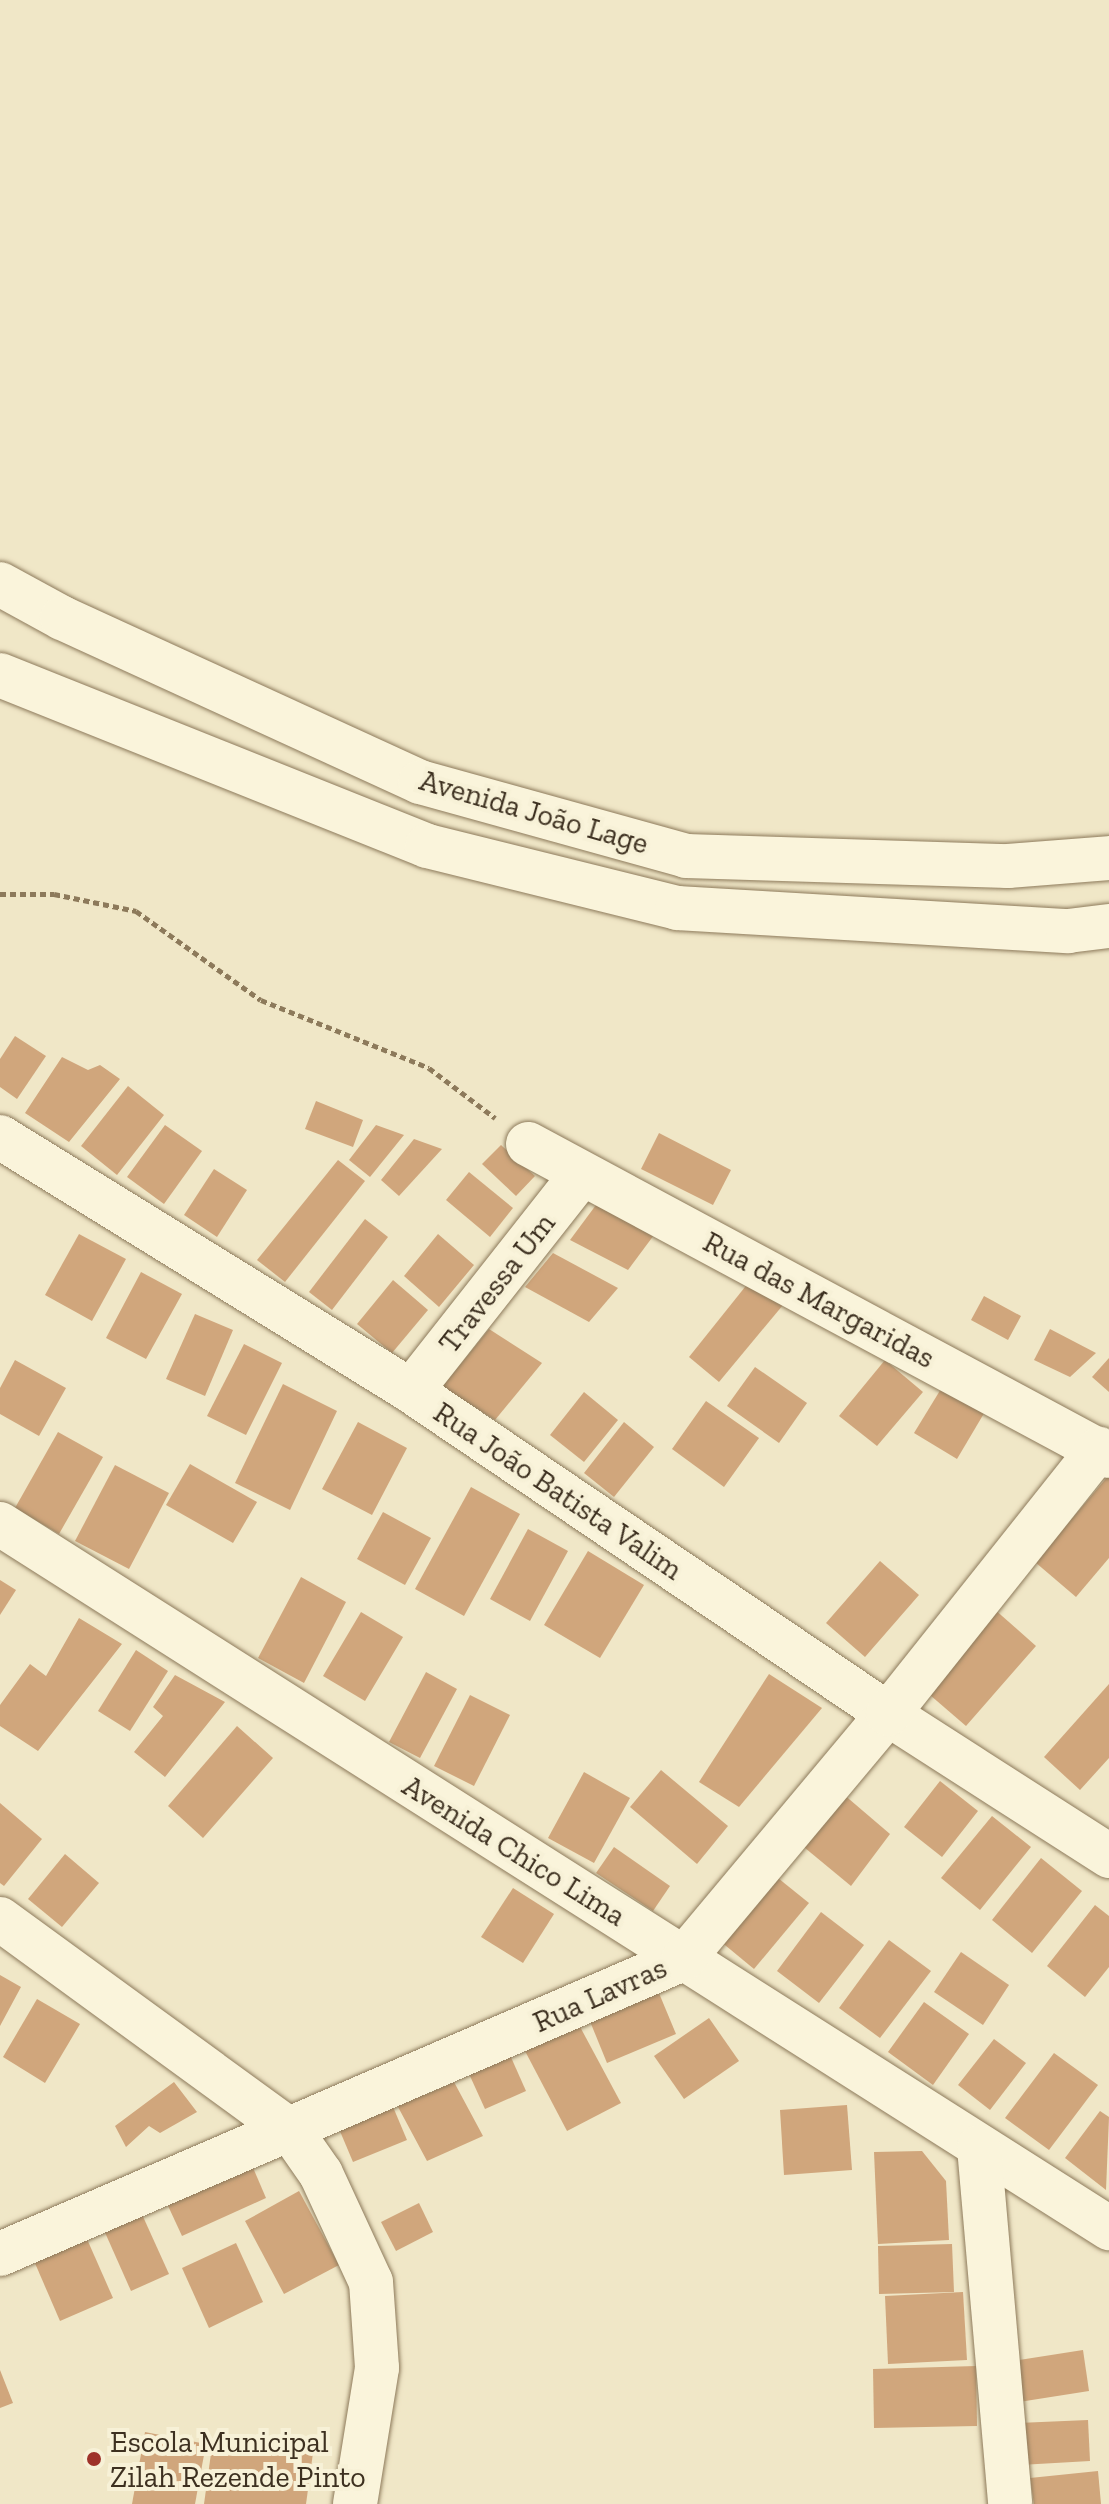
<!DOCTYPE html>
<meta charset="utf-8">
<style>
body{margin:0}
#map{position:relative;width:1109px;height:2504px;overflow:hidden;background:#f0e7c7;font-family:"Zilla Slab",serif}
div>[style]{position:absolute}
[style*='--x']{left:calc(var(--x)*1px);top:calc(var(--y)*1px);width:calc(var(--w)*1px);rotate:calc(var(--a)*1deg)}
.building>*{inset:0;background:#d0a67c}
.path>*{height:5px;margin-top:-2.5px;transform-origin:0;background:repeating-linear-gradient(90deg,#8d7a5b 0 6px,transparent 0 10px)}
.roads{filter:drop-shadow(0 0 2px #8d7a5b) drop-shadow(0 0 2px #8d7a5b)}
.street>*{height:44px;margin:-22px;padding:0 22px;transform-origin:22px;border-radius:22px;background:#faf4db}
.secondary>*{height:44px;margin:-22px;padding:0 22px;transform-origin:22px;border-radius:22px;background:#faf4db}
.dots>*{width:22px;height:22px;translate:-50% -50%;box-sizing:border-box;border:4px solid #f7f1d7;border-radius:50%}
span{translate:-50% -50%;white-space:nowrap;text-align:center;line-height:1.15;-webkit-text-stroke:8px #f7f1d7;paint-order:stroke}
.street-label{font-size:30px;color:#3d3020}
.poi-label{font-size:30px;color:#3d3020}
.left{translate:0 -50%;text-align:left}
</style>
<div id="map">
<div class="building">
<div style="clip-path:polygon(15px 1036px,46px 1056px,17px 1099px,0 1087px,0 1059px)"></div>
<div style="clip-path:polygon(62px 1057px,88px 1070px,100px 1065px,120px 1079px,69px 1142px,25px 1113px)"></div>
<div style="clip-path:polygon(128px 1086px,164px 1115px,117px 1175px,81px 1146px)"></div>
<div style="clip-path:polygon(316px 1101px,363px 1120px,353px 1147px,305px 1129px)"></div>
<div style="clip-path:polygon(165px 1125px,202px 1151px,164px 1204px,127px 1177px)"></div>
<div style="clip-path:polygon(376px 1125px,404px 1135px,370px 1177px,349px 1160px)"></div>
<div style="clip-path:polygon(659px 1133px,731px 1170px,713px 1205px,641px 1169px)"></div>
<div style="clip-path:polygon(414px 1139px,442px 1149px,399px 1196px,381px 1180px)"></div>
<div style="clip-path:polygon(501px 1145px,535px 1176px,516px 1196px,482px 1164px)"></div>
<div style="clip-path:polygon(338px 1160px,365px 1181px,285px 1282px,257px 1260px)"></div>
<div style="clip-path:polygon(214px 1169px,247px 1190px,217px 1237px,184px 1215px)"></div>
<div style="clip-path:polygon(469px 1172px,513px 1208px,490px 1237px,446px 1200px)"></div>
<div style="clip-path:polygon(596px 1205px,654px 1235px,628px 1270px,570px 1240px)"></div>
<div style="clip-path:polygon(365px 1219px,388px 1237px,332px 1310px,309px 1292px)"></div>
<div style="clip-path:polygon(79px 1234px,126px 1259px,92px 1321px,45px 1295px)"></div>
<div style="clip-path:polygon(438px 1234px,474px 1265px,439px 1307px,404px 1276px)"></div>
<div style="clip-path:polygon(553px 1253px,618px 1288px,589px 1322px,525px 1287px)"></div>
<div style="clip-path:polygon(141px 1272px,182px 1294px,146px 1359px,106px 1338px)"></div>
<div style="clip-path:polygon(393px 1280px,428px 1310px,392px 1353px,357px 1324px)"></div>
<div style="clip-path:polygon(749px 1282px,788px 1299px,719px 1382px,689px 1357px)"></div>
<div style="clip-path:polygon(984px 1296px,1021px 1316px,1008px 1340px,971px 1320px)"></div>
<div style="clip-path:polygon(195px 1314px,233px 1330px,205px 1396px,166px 1379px)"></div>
<div style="clip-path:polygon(489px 1329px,542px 1363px,495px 1420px,442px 1387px)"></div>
<div style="clip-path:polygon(1050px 1329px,1096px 1353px,1070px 1377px,1034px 1360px)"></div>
<div style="clip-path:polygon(244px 1344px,282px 1363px,246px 1435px,207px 1416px)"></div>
<div style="clip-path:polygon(1109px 1358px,1109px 1392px,1092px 1377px)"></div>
<div style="clip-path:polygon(15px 1360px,66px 1388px,39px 1436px,0 1414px,0 1388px)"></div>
<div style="clip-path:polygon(885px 1360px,923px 1392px,877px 1446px,839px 1416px)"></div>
<div style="clip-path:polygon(755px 1367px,807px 1403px,779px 1443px,727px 1406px)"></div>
<div style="clip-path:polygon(283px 1384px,337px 1411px,290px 1510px,235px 1483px)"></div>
<div style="clip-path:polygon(944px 1384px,986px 1410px,957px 1459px,914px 1433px)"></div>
<div style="clip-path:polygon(584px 1392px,618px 1420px,584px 1462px,550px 1435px)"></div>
<div style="clip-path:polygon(706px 1401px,759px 1438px,724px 1487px,672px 1449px)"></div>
<div style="clip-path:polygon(358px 1422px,407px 1448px,372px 1515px,322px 1489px)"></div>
<div style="clip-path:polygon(624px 1422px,654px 1447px,614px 1497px,584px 1473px)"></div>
<div style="clip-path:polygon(58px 1432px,103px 1457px,59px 1534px,15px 1508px)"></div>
<div style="clip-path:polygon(190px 1464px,257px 1502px,233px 1543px,166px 1505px)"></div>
<div style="clip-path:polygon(115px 1465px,169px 1493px,129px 1569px,75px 1541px)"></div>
<div style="clip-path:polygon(1109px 1475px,1109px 1558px,1076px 1597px,1035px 1562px)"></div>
<div style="clip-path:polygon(471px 1487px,520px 1514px,464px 1616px,415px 1589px)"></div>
<div style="clip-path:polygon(383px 1512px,431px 1538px,405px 1585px,357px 1559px)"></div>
<div style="clip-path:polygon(528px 1529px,568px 1551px,530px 1621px,490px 1599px)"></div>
<div style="clip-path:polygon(588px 1551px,644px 1585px,600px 1658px,544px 1625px)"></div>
<div style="clip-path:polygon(880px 1561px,919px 1595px,865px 1657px,826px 1623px)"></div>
<div style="clip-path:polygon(301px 1577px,346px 1602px,304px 1683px,258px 1658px)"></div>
<div style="clip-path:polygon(0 1580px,16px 1590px,0 1615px)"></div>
<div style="clip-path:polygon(993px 1608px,1036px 1646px,966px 1726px,923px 1689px)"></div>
<div style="clip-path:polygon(361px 1612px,403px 1637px,365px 1701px,323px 1676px)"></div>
<div style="clip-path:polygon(79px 1618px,122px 1644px,38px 1751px,0 1726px,0 1705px,30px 1664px,46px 1676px)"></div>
<div style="clip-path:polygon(136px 1650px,168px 1671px,130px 1731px,98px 1711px)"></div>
<div style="clip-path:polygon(426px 1672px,457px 1689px,420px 1758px,389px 1742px)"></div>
<div style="clip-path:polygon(769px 1674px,822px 1708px,739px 1807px,699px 1782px)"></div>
<div style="clip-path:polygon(175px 1675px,225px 1702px,165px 1777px,134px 1752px,163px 1716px,153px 1707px)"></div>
<div style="clip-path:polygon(1109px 1684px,1109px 1758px,1080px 1790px,1044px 1757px)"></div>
<div style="clip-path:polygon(470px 1695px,510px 1715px,474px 1786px,434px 1766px)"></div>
<div style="clip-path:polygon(237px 1726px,273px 1758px,203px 1838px,168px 1806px)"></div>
<div style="clip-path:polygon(661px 1770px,728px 1826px,697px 1864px,630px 1807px)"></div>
<div style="clip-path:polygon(584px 1772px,630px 1798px,594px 1863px,548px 1838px)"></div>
<div style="clip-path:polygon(940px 1781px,978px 1811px,942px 1857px,904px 1827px)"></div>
<div style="clip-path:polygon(842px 1793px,890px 1834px,851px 1886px,799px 1843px)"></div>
<div style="clip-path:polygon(0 1803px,42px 1839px,4px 1886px,0 1883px)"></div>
<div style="clip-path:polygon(992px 1816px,1031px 1847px,980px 1910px,941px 1878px)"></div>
<div style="clip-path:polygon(614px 1847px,670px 1886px,653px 1911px,596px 1873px)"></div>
<div style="clip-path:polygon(65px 1854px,99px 1883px,62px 1927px,28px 1899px)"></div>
<div style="clip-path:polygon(1041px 1858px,1082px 1891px,1032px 1953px,992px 1920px)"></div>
<div style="clip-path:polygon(768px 1870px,809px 1903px,754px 1969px,714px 1936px)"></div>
<div style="clip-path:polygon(513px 1888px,554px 1914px,523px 1963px,481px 1937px)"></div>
<div style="clip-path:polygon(1095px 1905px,1109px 1916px,1109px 1967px,1085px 1997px,1047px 1966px)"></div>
<div style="clip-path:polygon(821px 1912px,864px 1945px,819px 2003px,777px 1971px)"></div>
<div style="clip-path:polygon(889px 1940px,931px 1971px,880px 2038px,839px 2008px)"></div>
<div style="clip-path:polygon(961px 1952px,1009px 1985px,983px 2025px,934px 1992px)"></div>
<div style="clip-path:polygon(0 1975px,21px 1987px,0 2026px)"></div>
<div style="clip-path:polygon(656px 1986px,676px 2034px,607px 2063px,587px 2014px)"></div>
<div style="clip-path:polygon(37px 1999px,80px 2024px,45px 2083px,3px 2057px)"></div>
<div style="clip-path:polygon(924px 2002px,969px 2034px,933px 2085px,888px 2052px)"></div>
<div style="clip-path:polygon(709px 2018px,739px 2061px,684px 2099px,654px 2056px)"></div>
<div style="clip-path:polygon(578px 2023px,621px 2103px,567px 2131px,525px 2051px)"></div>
<div style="clip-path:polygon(994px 2039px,1026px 2063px,990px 2110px,958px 2085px)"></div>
<div style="clip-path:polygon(506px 2046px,526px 2091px,485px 2109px,465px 2065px)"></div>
<div style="clip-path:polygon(1054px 2053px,1098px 2085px,1049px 2150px,1005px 2118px)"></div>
<div style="clip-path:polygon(419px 2080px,427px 2094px,454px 2082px,483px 2136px,427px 2161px,390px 2092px)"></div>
<div style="clip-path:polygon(174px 2082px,197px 2112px,160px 2133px,149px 2126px,126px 2147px,115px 2126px)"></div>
<div style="clip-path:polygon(388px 2095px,407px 2140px,353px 2162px,334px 2117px)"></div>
<div style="clip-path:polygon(847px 2105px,852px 2170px,784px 2175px,780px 2110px)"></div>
<div style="clip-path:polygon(1100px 2111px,1109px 2117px,1106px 2190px,1065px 2158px)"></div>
<div style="clip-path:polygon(922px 2151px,946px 2181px,949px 2240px,878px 2244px,874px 2152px)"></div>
<div style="clip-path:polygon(248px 2156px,266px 2198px,182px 2236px,163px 2195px)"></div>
<div style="clip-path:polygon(299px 2191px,339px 2265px,284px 2294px,245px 2221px)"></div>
<div style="clip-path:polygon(419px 2203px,433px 2232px,396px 2251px,381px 2222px)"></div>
<div style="clip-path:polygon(140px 2210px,169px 2274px,131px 2291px,103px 2228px)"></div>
<div style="clip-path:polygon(83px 2230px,113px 2298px,60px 2321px,31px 2254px)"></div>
<div style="clip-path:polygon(236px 2243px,263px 2302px,209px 2328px,182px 2268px)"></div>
<div style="clip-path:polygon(952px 2244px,954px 2292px,879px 2294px,878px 2246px)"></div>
<div style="clip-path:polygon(963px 2292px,967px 2360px,888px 2364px,885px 2296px)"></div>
<div style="clip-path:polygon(1083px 2350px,1089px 2391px,1019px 2402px,1012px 2361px)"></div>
<div style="clip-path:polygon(976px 2366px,977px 2426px,874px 2428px,873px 2369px)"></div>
<div style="clip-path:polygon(0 2370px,13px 2403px,0 2408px)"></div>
<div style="clip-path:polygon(1088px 2420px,1090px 2461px,1020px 2465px,1018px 2423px)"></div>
<div style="clip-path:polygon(145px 2432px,206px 2444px,195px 2504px,132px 2504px)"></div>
<div style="clip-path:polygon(213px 2439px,313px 2453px,306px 2504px,204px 2504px)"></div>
<div style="clip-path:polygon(1098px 2471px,1101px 2504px,1034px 2504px,1030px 2478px)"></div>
</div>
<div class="path">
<div style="--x:0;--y:894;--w:54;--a:0"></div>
<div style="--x:54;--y:894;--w:84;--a:11.7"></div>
<div style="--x:136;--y:911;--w:153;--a:35.5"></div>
<div style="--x:261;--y:1000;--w:181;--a:22"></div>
<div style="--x:429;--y:1068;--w:83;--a:37.1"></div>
</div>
<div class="roads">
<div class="street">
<div style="--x:0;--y:1137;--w:483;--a:31.7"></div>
<div style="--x:411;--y:1391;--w:576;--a:34.1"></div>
<div style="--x:888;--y:1714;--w:263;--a:32.7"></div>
<div style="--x:528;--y:1144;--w:659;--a:28.24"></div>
<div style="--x:411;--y:1391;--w:276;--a:-51.8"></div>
<div style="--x:0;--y:1524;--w:1314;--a:32.41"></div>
<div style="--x:0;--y:1919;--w:360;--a:36.1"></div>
<div style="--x:291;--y:2131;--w:52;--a:55.1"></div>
<div style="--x:321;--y:2174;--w:119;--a:65.2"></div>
<div style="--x:371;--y:2282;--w:86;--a:86"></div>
<div style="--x:377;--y:2368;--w:138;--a:99.2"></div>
<div style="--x:979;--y:2147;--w:358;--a:85"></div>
<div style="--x:0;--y:2254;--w:744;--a:-23.36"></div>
<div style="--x:683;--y:1959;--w:319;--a:-50.1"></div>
<div style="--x:888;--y:1714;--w:339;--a:-51.5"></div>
</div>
<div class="secondary">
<div style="--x:0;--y:584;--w:71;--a:28.7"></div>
<div style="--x:62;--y:618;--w:394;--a:24.6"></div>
<div style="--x:420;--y:782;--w:276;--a:15.5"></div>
<div style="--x:686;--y:856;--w:322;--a:1.8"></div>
<div style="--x:1008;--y:866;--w:101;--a:-4.5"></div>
<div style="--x:0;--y:675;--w:460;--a:21.8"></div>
<div style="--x:427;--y:846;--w:258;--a:13.9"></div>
<div style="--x:677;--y:908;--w:392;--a:3.4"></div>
<div style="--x:1068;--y:931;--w:41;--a:-7"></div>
</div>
</div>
<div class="dots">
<div style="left:94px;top:2459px;background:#9e3229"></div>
</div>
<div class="street-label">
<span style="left:534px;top:812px;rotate:16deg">Avenida João Lage</span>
<span style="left:497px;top:1283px;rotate:-52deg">Travessa Um</span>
<span style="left:819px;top:1300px;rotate:28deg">Rua das Margaridas</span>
<span style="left:558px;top:1491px;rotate:34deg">Rua João Batista Valim</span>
<span style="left:514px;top:1851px;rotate:32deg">Avenida Chico Lima</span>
<span style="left:600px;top:1995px;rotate:-24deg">Rua Lavras</span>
</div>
<div class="poi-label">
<span class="left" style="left:110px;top:2459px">Escola Municipal<br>Zilah Rezende Pinto</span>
</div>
</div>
